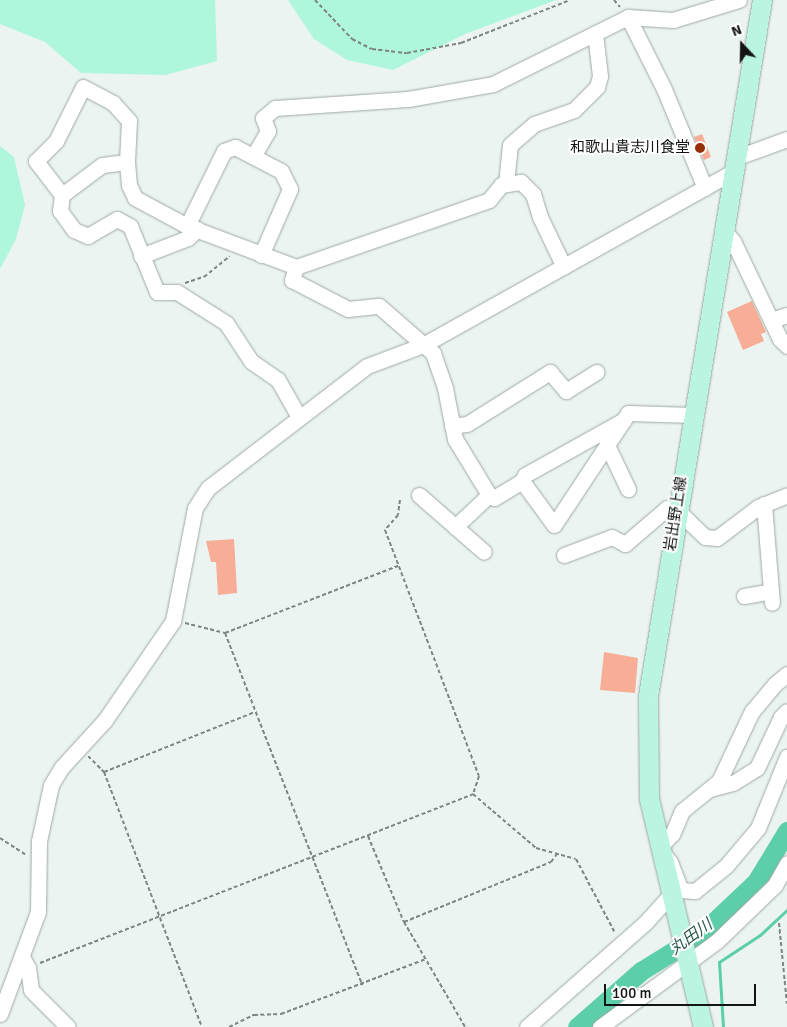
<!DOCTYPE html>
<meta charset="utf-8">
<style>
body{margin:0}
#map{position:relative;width:787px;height:1027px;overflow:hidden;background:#ebf4f0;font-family:Signika,"Noto Sans JP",sans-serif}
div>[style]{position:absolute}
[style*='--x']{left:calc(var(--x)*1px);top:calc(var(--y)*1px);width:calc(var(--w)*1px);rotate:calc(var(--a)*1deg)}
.green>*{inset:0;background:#aef6dc}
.stream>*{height:3px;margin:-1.5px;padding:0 1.5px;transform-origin:1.5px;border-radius:1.5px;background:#5cceaa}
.river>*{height:19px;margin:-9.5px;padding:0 9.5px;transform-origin:9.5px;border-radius:9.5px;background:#5cceaa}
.building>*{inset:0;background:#f7ad96}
.path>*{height:2px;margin-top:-1px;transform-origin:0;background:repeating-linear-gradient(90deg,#7e8481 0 4px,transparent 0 6.5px)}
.roads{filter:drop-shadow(0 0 1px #9fa8a4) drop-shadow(0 0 1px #9fa8a4)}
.minor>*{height:15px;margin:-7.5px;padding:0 7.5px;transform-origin:7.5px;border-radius:7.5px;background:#fff}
.major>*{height:19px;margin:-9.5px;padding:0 9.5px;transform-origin:9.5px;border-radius:9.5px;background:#b9f5e0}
.dots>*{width:14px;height:14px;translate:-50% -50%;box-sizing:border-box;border:2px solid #fff;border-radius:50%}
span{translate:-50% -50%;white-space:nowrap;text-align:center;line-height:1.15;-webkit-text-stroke:4px #fff;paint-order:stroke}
.poi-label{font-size:15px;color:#121514}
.right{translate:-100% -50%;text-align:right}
.street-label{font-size:15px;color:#121514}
.water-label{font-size:16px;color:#295949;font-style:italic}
.north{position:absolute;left:717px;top:20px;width:50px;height:50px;-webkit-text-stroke:4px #fff;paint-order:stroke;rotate:339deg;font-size:14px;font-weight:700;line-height:20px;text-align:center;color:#121514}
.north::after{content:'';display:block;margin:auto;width:18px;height:22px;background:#121514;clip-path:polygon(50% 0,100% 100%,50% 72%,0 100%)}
.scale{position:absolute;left:604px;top:984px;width:152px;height:22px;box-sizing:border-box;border:2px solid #121514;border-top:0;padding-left:6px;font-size:15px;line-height:18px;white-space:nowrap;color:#121514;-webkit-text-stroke:4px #fff;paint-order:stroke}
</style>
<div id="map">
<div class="green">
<div style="clip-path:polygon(0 0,215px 0,217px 61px,165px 75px,81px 73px,45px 42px,0 24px)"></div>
<div style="clip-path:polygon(288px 0,556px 0,465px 34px,393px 70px,347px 60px,314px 39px)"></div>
<div style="clip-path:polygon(0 146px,14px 157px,25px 205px,16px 239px,0 269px)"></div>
</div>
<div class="stream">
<div style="--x:723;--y:1027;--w:65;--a:-93.5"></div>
<div style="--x:719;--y:962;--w:49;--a:-33.4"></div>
<div style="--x:760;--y:935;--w:37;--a:-43"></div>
</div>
<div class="river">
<div style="--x:577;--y:1027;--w:85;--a:-41.2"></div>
<div style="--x:641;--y:971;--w:72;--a:-31.9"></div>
<div style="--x:702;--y:933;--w:74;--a:-43.4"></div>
<div style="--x:756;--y:882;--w:60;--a:-58.7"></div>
</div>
<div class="building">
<div style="clip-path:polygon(702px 134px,711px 157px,704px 160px,694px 137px)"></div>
<div style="clip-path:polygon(752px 301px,766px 332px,761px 334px,764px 341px,743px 350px,727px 312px)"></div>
<div style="clip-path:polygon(234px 539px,237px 593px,218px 595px,216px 562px,211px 562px,206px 541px)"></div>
<div style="clip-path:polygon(604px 652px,638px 658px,635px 693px,600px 690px)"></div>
</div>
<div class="path">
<div style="--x:315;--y:0;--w:54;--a:46.5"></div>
<div style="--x:352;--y:39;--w:22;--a:27"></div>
<div style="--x:372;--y:49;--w:35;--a:7"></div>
<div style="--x:407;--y:53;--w:55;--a:-10.5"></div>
<div style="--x:461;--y:43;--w:117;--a:-21.5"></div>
<div style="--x:614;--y:0;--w:9;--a:49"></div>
<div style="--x:185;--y:283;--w:20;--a:-18"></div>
<div style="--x:204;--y:277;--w:33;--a:-39"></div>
<div style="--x:400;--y:500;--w:15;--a:98"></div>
<div style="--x:398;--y:515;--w:20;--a:131"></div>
<div style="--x:385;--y:530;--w:263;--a:69.1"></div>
<div style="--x:479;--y:776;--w:19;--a:108"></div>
<div style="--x:473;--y:794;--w:83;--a:40.6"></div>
<div style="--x:536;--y:848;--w:41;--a:15.4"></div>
<div style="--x:576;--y:859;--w:84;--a:62.2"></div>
<div style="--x:185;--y:623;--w:41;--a:14"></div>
<div style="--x:225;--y:633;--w:378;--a:68.7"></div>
<div style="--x:225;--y:633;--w:186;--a:-21.2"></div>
<div style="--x:88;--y:756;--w:23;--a:45"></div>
<div style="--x:104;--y:772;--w:273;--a:69"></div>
<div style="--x:104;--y:772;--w:162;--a:-21.7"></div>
<div style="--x:368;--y:836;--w:93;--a:67.3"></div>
<div style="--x:404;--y:922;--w:121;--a:59.8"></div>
<div style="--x:0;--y:838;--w:30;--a:33"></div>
<div style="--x:404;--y:922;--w:159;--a:-22.2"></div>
<div style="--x:551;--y:862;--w:10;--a:-53"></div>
<div style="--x:779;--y:923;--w:81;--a:84.4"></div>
<div style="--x:40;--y:963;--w:465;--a:-21.3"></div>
<div style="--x:229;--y:1027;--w:28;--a:-26"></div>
<div style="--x:254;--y:1015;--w:27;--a:-2"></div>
<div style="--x:281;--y:1014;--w:155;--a:-20.8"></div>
</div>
<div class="roads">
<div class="minor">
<div style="--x:628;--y:17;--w:80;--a:63.4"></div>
<div style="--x:664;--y:89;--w:107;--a:67.5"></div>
<div style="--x:254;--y:155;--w:28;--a:-60"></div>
<div style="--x:268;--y:131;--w:14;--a:-111"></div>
<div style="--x:263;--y:118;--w:16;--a:-40"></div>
<div style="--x:275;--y:108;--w:133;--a:-3.9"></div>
<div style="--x:408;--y:99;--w:86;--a:-10"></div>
<div style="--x:493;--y:84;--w:151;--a:-26.4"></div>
<div style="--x:628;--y:17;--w:45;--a:3.8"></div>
<div style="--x:673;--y:20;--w:69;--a:-16.9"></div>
<div style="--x:735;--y:158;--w:55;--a:-20.1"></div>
<div style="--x:506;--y:183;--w:38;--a:-84"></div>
<div style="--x:510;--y:145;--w:32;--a:-41"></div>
<div style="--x:534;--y:124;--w:42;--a:-19.3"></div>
<div style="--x:574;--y:110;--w:33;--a:-45"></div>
<div style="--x:597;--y:87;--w:11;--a:-75"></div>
<div style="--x:600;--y:76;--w:43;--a:-96.6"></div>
<div style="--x:62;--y:195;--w:43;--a:-127.4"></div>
<div style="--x:36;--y:161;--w:28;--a:-45"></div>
<div style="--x:56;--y:141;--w:60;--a:-63.4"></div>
<div style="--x:83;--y:87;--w:34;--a:28"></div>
<div style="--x:113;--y:103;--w:24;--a:48"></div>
<div style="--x:129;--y:121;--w:41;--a:92.8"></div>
<div style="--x:187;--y:226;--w:84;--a:-63.7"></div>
<div style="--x:224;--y:151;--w:12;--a:-20"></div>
<div style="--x:235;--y:147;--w:52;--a:27.6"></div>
<div style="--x:281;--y:171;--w:20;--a:63"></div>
<div style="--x:290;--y:189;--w:72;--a:113.7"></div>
<div style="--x:725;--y:232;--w:12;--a:48"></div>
<div style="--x:733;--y:241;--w:109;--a:64.4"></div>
<div style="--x:780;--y:339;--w:10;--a:45"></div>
<div style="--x:141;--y:256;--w:50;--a:-21"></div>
<div style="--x:188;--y:238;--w:13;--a:-45"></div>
<div style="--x:296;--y:267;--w:14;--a:107"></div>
<div style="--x:292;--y:280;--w:63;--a:27.4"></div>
<div style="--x:348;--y:309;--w:31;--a:-6"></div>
<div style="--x:379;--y:306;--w:72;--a:41"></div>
<div style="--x:433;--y:353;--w:37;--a:71"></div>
<div style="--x:445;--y:388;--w:52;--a:78.9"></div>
<div style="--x:455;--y:439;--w:66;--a:58.7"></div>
<div style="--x:489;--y:495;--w:6;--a:31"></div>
<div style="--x:494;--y:498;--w:33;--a:-31"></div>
<div style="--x:522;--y:481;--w:7;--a:-63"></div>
<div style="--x:525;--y:475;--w:113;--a:-29.1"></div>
<div style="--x:771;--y:320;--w:17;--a:-17"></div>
<div style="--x:299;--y:417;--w:43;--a:-119.6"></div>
<div style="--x:278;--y:380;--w:33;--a:-145"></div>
<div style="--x:251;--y:361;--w:45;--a:-123.3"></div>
<div style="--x:226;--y:323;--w:58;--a:-147.7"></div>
<div style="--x:177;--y:292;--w:20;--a:180"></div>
<div style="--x:157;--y:292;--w:71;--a:-112.2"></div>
<div style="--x:130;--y:226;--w:15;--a:-152"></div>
<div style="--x:117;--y:219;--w:34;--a:150"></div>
<div style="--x:88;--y:236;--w:15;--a:-157"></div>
<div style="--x:74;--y:230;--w:24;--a:-126"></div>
<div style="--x:60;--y:211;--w:16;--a:-83"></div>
<div style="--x:62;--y:195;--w:50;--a:-36.9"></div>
<div style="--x:102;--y:165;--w:25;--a:-7"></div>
<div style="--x:127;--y:162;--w:23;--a:85"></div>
<div style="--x:129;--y:185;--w:14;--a:65"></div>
<div style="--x:135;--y:198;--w:59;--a:28.3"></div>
<div style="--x:187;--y:226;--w:116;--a:20.6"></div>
<div style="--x:296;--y:267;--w:204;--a:-19.1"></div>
<div style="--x:489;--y:200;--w:19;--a:-51"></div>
<div style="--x:501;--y:185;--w:20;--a:-9"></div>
<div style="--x:521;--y:182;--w:17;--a:45"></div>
<div style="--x:533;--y:194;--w:24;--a:73"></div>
<div style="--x:540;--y:217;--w:55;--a:64.4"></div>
<div style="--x:452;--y:426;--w:15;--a:-8"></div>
<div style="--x:467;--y:424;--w:98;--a:-32.1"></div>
<div style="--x:550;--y:372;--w:25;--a:50"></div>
<div style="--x:566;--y:391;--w:36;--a:-32"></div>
<div style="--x:607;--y:445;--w:49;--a:64.5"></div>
<div style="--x:522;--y:481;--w:54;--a:54"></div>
<div style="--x:554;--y:525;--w:134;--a:-56.5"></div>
<div style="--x:628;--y:413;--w:65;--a:1.8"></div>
<div style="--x:419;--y:495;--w:86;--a:41.2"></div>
<div style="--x:764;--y:504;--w:99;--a:85.4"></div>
<div style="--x:455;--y:527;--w:47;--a:-43.3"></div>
<div style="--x:564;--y:555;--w:51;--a:-20.6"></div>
<div style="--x:612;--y:537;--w:15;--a:28"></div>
<div style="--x:625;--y:544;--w:55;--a:-40.6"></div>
<div style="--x:667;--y:508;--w:10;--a:11"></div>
<div style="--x:677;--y:510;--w:39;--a:44"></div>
<div style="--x:705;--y:537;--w:12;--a:5"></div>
<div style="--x:717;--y:538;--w:51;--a:-37.1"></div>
<div style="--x:758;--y:507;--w:31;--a:-22"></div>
<div style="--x:744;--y:596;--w:27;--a:-10"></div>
<div style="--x:787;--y:674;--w:16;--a:140"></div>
<div style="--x:775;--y:684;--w:35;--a:130"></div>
<div style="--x:752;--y:711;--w:77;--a:115.2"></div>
<div style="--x:719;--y:781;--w:48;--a:141"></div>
<div style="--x:682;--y:811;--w:25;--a:113"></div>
<div style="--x:672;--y:834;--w:19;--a:133"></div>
<div style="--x:659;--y:848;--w:18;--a:52"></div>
<div style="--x:670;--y:862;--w:30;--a:69"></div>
<div style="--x:681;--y:890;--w:14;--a:4"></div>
<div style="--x:695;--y:891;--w:40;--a:-39"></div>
<div style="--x:726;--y:866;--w:50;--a:-49.9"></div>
<div style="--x:758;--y:828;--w:77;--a:-67.8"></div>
<div style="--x:710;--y:789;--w:24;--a:-15"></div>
<div style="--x:733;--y:783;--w:28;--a:-32"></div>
<div style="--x:757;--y:768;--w:56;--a:-64.8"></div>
<div style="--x:781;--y:717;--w:8;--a:-45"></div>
<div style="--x:22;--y:957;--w:13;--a:61"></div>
<div style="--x:28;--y:968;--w:22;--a:82"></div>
<div style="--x:31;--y:990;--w:52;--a:45"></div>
<div style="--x:0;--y:1014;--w:109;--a:-69.6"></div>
<div style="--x:38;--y:912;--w:71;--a:-89.2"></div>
<div style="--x:39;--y:841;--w:57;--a:-77.9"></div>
<div style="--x:51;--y:785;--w:21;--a:-59"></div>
<div style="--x:62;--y:767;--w:64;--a:-47.5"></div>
<div style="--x:105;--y:720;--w:120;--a:-55.5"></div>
<div style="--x:173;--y:621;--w:115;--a:-79"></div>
<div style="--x:195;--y:508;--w:24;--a:-57"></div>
<div style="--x:208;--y:488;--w:200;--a:-37.5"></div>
<div style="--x:367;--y:366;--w:60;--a:-20.6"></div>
<div style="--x:423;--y:345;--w:356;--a:-29.2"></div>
<div style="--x:527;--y:1027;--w:157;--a:-41.4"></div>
<div style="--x:645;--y:923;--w:38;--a:-48"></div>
<div style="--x:600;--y:1027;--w:145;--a:-36.3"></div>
<div style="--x:717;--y:941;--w:81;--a:-44"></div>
<div style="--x:775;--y:885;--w:25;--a:-61"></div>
</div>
<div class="major">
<div style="--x:703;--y:1027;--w:234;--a:-103.3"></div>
<div style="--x:649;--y:799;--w:103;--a:-90.6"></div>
<div style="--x:648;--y:696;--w:705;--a:-80.7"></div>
</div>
</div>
<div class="dots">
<div style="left:700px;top:148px;background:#963008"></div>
</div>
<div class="poi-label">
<span class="right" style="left:690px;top:148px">和歌山貴志川食堂</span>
</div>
<div class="street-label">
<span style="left:676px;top:514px;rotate:-81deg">岩出野上線</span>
</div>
<div class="water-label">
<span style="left:691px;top:937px;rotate:-36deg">丸田川</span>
</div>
<div class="north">N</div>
<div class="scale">100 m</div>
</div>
